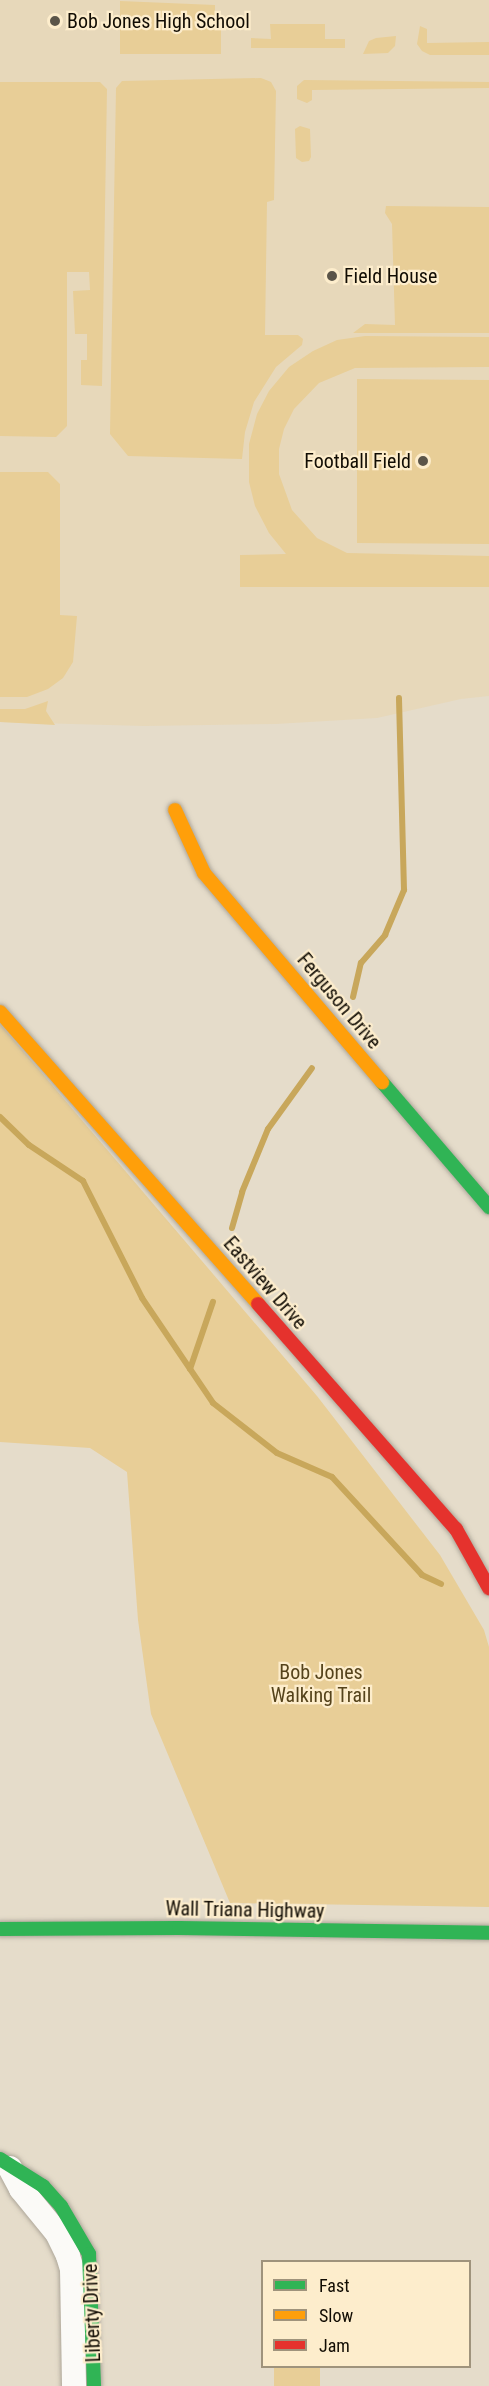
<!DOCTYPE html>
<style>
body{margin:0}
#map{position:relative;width:489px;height:2386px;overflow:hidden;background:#e5dcca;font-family:"Roboto Condensed",sans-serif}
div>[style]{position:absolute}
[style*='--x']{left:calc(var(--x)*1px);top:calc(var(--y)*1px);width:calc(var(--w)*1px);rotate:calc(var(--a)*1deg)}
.built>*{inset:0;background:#e7d8ba}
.green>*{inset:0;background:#e8ce97}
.stream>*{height:6px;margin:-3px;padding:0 3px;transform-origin:3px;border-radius:3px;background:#c8a75b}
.roads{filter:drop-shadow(0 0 2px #aea79a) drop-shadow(0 0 2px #aea79a)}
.street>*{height:24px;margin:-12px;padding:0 12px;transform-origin:12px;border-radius:12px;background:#fbfaf7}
.fast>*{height:14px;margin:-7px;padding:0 7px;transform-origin:7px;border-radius:7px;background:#30b455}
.slow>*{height:14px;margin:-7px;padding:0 7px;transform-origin:7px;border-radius:7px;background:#ff9f0a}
.jam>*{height:14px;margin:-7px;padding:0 7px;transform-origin:7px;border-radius:7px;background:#e5322d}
.dots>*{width:16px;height:16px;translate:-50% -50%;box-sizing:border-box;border:3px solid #fdedcc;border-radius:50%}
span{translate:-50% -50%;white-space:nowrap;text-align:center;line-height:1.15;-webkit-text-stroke:4.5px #fdedcc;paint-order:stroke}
.poi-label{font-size:20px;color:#110c03}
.left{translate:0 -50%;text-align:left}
.right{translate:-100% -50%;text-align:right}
.street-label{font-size:20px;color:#110c03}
.park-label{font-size:20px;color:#55431b}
.legend{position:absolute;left:261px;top:2260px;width:210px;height:108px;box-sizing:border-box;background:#fdedcc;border:2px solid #9f937c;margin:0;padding:8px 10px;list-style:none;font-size:18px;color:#110c03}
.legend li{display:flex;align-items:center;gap:12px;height:30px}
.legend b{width:30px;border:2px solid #9f937c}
</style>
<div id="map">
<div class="built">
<div style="clip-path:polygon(0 0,489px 0,489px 696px,461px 699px,377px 718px,276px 724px,144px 726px,0 722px)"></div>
</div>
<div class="green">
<div style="clip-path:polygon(120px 1px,215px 5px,215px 23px,221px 24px,221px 54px,120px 54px)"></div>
<div style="clip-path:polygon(270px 24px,325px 24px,325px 39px,345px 39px,345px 48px,251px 48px,251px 38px,271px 39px)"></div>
<div style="clip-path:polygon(420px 26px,427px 29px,427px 43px,489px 42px,489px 55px,430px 55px,422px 51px,417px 44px)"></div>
<div style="clip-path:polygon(396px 36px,395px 46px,388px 53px,363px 54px,369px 41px,376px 38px)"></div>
<div style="clip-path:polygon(261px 78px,271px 82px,276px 91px,274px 200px,267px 202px,265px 335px,298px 335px,303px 339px,302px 345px,276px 367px,254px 402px,245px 432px,242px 459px,128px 456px,110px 434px,116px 88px,122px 81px)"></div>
<div style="clip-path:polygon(304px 80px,489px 82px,489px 88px,312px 90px,312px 100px,307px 103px,297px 99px,297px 86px)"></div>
<div style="clip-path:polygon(0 82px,100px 82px,107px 89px,102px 386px,81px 385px,81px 360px,87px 360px,87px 334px,75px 334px,73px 291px,90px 290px,89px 272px,67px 272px,67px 426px,56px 437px,0 436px)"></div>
<div style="clip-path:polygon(300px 126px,310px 129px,311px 157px,309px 161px,302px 162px,296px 158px,295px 129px)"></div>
<div style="clip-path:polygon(386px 206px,489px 207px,489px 333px,353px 333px,365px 324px,395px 325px,392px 224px,385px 213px)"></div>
<div style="clip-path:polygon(365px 336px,489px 337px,489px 367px,355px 368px,319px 383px,294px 409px,284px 429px,279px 449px,279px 474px,292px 510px,317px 538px,347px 553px,489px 556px,489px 587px,240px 587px,240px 555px,286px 554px,269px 533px,255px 506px,249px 482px,249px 444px,257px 414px,269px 391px,289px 367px,313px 351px,337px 340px)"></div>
<div style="clip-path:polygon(357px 379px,489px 380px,489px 544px,357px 543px)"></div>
<div style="clip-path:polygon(0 472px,48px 472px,60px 484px,60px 615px,77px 616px,73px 662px,63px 678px,48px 689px,27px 697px,0 697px)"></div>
<div style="clip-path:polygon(48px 701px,46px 711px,55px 725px,0 722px,0 709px,25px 709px)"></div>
<div style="clip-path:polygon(0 1024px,317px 1396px,440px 1555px,484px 1630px,489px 1647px,489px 1907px,230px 1903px,151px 1714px,138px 1620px,127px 1472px,90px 1448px,0 1442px)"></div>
<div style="clip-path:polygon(274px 2367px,320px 2367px,320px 2386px,274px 2386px)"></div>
</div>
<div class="stream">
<div style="--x:353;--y:997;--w:35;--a:-77"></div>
<div style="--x:361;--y:963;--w:37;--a:-49"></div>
<div style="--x:385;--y:935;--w:49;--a:-67.1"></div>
<div style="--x:404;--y:890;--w:192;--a:-91.5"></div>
<div style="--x:0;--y:1117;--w:40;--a:44"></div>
<div style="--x:29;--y:1145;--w:65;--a:33.7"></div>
<div style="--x:83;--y:1181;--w:131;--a:63.2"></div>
<div style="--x:142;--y:1298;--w:127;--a:55.9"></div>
<div style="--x:213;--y:1403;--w:81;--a:38"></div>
<div style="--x:277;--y:1453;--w:60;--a:23.6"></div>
<div style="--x:332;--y:1477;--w:133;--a:47.4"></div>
<div style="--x:422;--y:1575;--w:21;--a:25"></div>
<div style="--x:232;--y:1228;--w:37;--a:-74"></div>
<div style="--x:242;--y:1192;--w:68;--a:-67.6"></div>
<div style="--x:268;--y:1129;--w:75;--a:-54.2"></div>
<div style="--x:190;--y:1369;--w:71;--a:-71.1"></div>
</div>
<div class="roads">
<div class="street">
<div style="--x:10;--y:2168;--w:24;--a:62"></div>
<div style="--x:21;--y:2189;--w:57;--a:50.7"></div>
<div style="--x:57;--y:2233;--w:25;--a:64"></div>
<div style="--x:68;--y:2256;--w:14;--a:73"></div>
<div style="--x:72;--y:2269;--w:117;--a:89"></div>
</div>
<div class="fast">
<div style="--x:382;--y:1082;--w:165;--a:49.4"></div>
<div style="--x:0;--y:1929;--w:179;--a:-0.3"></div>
<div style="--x:179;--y:1928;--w:310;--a:0.9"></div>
<div style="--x:0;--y:2159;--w:51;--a:32.1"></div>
<div style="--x:43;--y:2186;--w:27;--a:48"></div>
<div style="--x:61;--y:2206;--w:56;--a:59.7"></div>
<div style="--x:89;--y:2254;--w:132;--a:87.8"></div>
</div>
<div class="slow">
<div style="--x:175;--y:810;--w:69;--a:65.3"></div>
<div style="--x:204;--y:873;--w:275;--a:49.6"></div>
<div style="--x:0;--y:1012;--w:390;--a:48.5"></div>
</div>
<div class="jam">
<div style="--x:258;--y:1304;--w:300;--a:48.7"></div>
<div style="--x:456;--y:1529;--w:68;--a:60.8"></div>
</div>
</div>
<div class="dots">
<div style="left:55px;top:21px;background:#5b5549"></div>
<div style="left:332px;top:276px;background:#5b5549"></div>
<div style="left:423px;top:461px;background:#5b5549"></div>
</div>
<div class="poi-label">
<span class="left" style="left:67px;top:21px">Bob Jones High School</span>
<span class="left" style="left:344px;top:276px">Field House</span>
<span class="right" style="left:411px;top:461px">Football Field</span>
</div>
<div class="street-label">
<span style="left:339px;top:1001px;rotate:50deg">Ferguson Drive</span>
<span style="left:265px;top:1283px;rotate:49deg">Eastview Drive</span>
<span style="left:245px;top:1910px;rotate:1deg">Wall Triana Highway</span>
<span style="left:92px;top:2313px;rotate:-92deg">Liberty Drive</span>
</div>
<div class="park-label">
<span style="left:321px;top:1684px">Bob Jones<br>Walking Trail</span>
</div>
<ul class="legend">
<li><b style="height:8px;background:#30b455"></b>Fast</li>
<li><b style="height:8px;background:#ff9f0a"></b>Slow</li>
<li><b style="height:8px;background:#e5322d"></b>Jam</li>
</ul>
</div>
